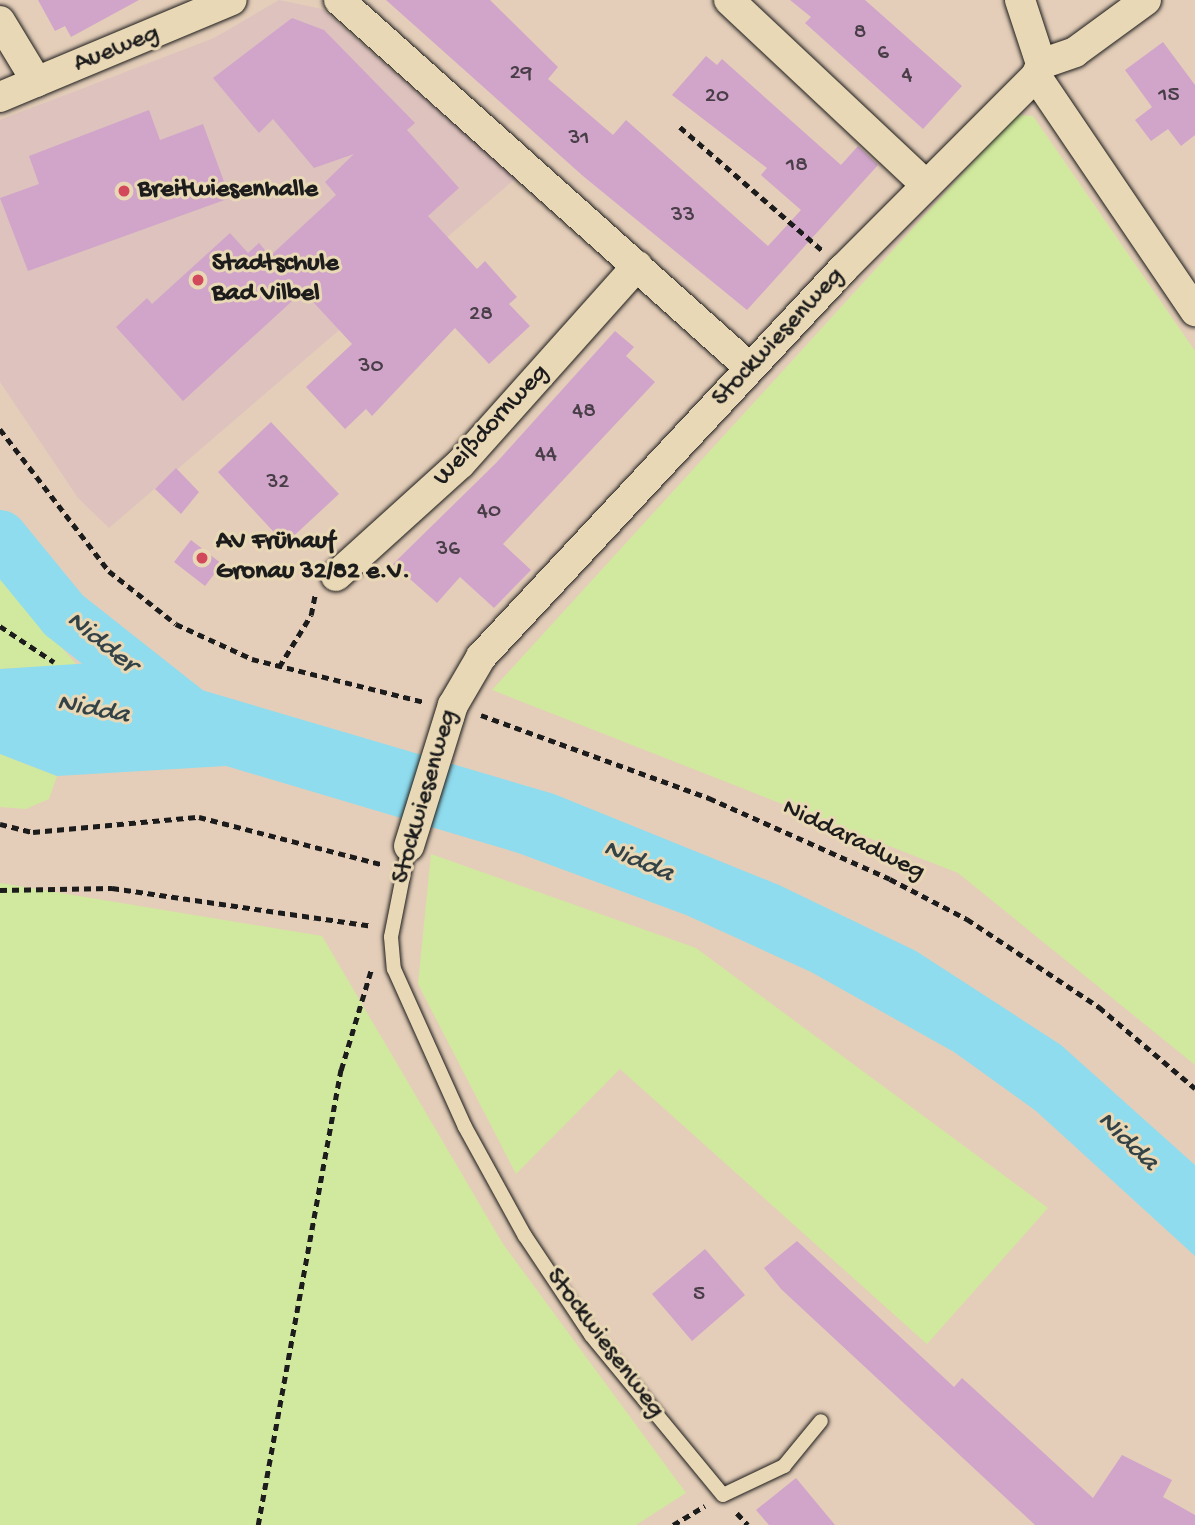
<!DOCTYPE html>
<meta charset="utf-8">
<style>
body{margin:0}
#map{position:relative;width:1195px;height:1525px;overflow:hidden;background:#e4ceb9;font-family:"Gochi Hand",sans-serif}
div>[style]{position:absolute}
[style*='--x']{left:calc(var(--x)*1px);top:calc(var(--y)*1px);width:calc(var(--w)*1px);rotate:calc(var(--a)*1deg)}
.built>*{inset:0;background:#dec2be}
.green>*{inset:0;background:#d1e99e}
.water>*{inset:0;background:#8fdcee}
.river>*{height:54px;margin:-27px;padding:0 27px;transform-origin:27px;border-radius:27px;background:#8fdcee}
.building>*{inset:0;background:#d0a5c9}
.path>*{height:4.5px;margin-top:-2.25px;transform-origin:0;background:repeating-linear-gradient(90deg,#1c1c1c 0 7px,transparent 0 12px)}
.roads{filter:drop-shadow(0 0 2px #1c1c1c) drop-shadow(0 0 2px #1c1c1c)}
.service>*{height:14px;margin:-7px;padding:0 7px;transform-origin:7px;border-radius:7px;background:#e9d8b5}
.minor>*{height:30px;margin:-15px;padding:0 15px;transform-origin:15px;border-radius:15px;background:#e9d8b5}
.dots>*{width:19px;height:19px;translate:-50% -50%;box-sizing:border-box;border:4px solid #e9d8b5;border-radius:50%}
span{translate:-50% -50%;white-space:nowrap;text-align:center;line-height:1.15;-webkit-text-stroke:6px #e9d8b5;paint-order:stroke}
.number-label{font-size:23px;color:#493e47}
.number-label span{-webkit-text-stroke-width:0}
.street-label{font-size:26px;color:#1c1c1c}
.poi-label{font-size:26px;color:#1c1c1c;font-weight:700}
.left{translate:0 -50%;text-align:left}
.water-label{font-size:28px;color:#334246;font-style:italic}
</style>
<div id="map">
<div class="built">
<div style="clip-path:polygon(279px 0,322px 9px,516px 178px,109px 528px,78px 498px,0 382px,0 120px,214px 38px)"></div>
</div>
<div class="green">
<div style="clip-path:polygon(1016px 115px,1033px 116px,1195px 351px,1195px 1065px,958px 873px,492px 690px)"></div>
<div style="clip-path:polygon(0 569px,45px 629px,77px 665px,0 669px)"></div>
<div style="clip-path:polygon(0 754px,57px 776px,49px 799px,26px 809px,0 807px)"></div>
<div style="clip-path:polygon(431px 854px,696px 948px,1048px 1208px,927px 1344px,620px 1069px,516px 1174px,418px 984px)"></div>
<div style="clip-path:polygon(0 883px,322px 936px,503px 1244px,686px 1493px,636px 1525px,0 1525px)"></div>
</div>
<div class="water">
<div style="clip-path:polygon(107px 662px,554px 794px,779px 885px,916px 951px,1061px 1045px,1195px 1165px,1195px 1256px,1036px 1111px,954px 1052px,811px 972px,686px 915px,518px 853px,226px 766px,57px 776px,0 754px,0 669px)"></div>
</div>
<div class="river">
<div style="--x:0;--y:537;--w:101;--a:50.6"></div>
<div style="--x:64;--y:615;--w:157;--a:38.3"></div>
</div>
<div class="building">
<div style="clip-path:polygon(38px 0,139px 0,71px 37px,65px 26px,55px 31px)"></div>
<div style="clip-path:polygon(386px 0,490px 0,558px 67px,548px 79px,613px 135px,626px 120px,768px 246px,801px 210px,761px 175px,767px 168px,672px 95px,706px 56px,717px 65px,722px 59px,841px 165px,858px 146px,878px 165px,747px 310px,583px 176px)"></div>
<div style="clip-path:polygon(790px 0,865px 0,962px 86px,923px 129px,805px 23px,811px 17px)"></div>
<div style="clip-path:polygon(292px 18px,324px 30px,415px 123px,407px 130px,459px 188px,428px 216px,477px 269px,485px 261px,517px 297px,509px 304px,530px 326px,489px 364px,455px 328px,372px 416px,366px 409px,345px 429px,306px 387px,352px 344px,303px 291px,183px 401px,116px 327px,147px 298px,152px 304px,230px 233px,248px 253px,259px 243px,270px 256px,336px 195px,325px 182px,354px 154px,314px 168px,273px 119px,259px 133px,213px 78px)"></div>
<div style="clip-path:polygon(1163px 42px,1195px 85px,1195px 135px,1181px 146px,1168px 129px,1151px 141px,1135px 120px,1152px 107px,1125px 70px)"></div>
<div style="clip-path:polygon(149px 110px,160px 140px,203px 124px,230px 198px,28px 271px,0 198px,39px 184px,29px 156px)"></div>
<div style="clip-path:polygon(615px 331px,634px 347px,626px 356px,655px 382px,503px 544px,531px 570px,494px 608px,460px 577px,437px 603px,393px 564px,496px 463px)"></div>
<div style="clip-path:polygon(271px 422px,339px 494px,285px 544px,218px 472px)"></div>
<div style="clip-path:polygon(176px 468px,199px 492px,181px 514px,155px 489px)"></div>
<div style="clip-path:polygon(191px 540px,222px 564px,205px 586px,174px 562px)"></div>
<div style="clip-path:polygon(797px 1241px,954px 1387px,962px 1378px,1093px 1498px,1122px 1455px,1172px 1480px,1163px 1497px,1195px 1515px,1195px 1525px,1035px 1525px,781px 1289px,764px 1268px)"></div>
<div style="clip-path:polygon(705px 1249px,745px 1295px,692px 1341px,652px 1294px)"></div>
<div style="clip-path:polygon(796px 1478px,835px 1525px,769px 1525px,756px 1510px)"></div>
</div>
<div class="path">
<div style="--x:680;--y:127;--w:188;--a:40.9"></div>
<div style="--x:0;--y:429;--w:179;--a:52.5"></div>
<div style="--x:109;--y:571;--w:85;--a:38.3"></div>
<div style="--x:176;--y:624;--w:84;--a:24.7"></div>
<div style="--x:252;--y:659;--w:178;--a:14"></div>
<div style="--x:0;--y:626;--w:65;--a:33.7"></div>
<div style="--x:279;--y:667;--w:61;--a:-58.4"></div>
<div style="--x:311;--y:615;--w:21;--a:-79"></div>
<div style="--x:481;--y:715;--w:243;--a:20"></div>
<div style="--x:709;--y:798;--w:198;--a:24.1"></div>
<div style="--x:890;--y:879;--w:87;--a:27.5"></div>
<div style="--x:967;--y:919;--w:159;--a:33.7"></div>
<div style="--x:1099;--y:1007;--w:126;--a:40.2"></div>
<div style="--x:0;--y:824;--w:34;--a:14"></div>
<div style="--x:33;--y:832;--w:167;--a:-5.2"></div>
<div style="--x:199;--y:817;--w:191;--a:14.5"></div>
<div style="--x:0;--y:890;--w:112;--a:-1"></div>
<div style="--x:112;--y:888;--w:262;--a:8.3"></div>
<div style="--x:737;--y:1513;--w:16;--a:47"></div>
<div style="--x:258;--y:1525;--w:463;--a:-79.7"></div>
<div style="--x:341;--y:1070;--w:104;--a:-73.3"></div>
<div style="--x:673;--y:1525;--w:37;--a:-31"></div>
</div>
<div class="roads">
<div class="service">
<div style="--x:409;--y:846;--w:93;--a:101.2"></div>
<div style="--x:391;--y:937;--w:32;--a:85"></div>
<div style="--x:394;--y:969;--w:173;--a:65.8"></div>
<div style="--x:465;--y:1127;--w:124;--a:61.2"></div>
<div style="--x:525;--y:1236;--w:119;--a:56.3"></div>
<div style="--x:591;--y:1335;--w:207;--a:50.5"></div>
<div style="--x:723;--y:1495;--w:68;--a:-25.4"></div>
<div style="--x:784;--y:1466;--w:58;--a:-50.6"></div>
</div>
<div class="minor">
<div style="--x:339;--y:0;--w:552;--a:41.84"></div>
<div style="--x:729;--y:0;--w:269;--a:43.2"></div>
<div style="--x:1020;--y:0;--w:67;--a:71.8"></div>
<div style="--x:0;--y:21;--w:71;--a:58.8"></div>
<div style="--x:1041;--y:64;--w:36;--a:-19"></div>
<div style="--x:1075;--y:52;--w:88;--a:-36.2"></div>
<div style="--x:1036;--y:76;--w:284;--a:55.9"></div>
<div style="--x:0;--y:97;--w:251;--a:-22.7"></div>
<div style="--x:336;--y:576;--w:167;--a:-42.1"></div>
<div style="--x:460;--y:464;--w:266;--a:-48.2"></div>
<div style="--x:409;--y:846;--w:148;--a:-72.7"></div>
<div style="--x:453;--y:705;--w:56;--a:-59.7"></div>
<div style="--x:481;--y:657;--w:531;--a:-46.99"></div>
<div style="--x:843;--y:269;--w:273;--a:-45"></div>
<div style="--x:1036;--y:76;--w:13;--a:-67"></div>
</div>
</div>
<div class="dots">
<div style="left:124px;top:191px;background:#d1495b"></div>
<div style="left:198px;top:280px;background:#d1495b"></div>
<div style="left:202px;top:558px;background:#d1495b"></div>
</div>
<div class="number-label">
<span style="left:860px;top:33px">8</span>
<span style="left:883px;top:54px">6</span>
<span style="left:521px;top:74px">29</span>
<span style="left:907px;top:76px">4</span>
<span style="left:1169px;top:96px">15</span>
<span style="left:717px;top:97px">20</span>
<span style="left:579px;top:139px">31</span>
<span style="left:797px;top:166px">18</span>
<span style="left:683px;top:216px">33</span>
<span style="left:481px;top:315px">28</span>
<span style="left:371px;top:367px">30</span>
<span style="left:584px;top:412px">48</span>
<span style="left:546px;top:455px">44</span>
<span style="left:278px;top:483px">32</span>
<span style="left:489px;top:512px">40</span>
<span style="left:448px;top:550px">36</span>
<span style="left:699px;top:1295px">5</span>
</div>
<div class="street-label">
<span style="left:117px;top:50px;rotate:-22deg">Aueweg</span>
<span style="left:779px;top:338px;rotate:-47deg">Stockwiesenweg</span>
<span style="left:492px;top:426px;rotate:-47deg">Weißdornweg</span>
<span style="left:426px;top:797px;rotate:-74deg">Stockwiesenweg</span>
<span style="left:853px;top:841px;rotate:26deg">Niddaradweg</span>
<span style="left:604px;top:1344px;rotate:53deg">Stockwiesenweg</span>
</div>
<div class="poi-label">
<span class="left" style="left:138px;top:191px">Breitwiesenhalle</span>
<span class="left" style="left:212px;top:280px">Stadtschule<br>Bad Vilbel</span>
<span class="left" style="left:216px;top:558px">AV Frühauf<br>Gronau 32/82 e.V.</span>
</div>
<div class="water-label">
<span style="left:101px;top:643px;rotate:39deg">Nidder</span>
<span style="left:93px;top:710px;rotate:11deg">Nidda</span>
<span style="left:638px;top:862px;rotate:23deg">Nidda</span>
<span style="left:1127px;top:1142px;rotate:44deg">Nidda</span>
</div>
</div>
